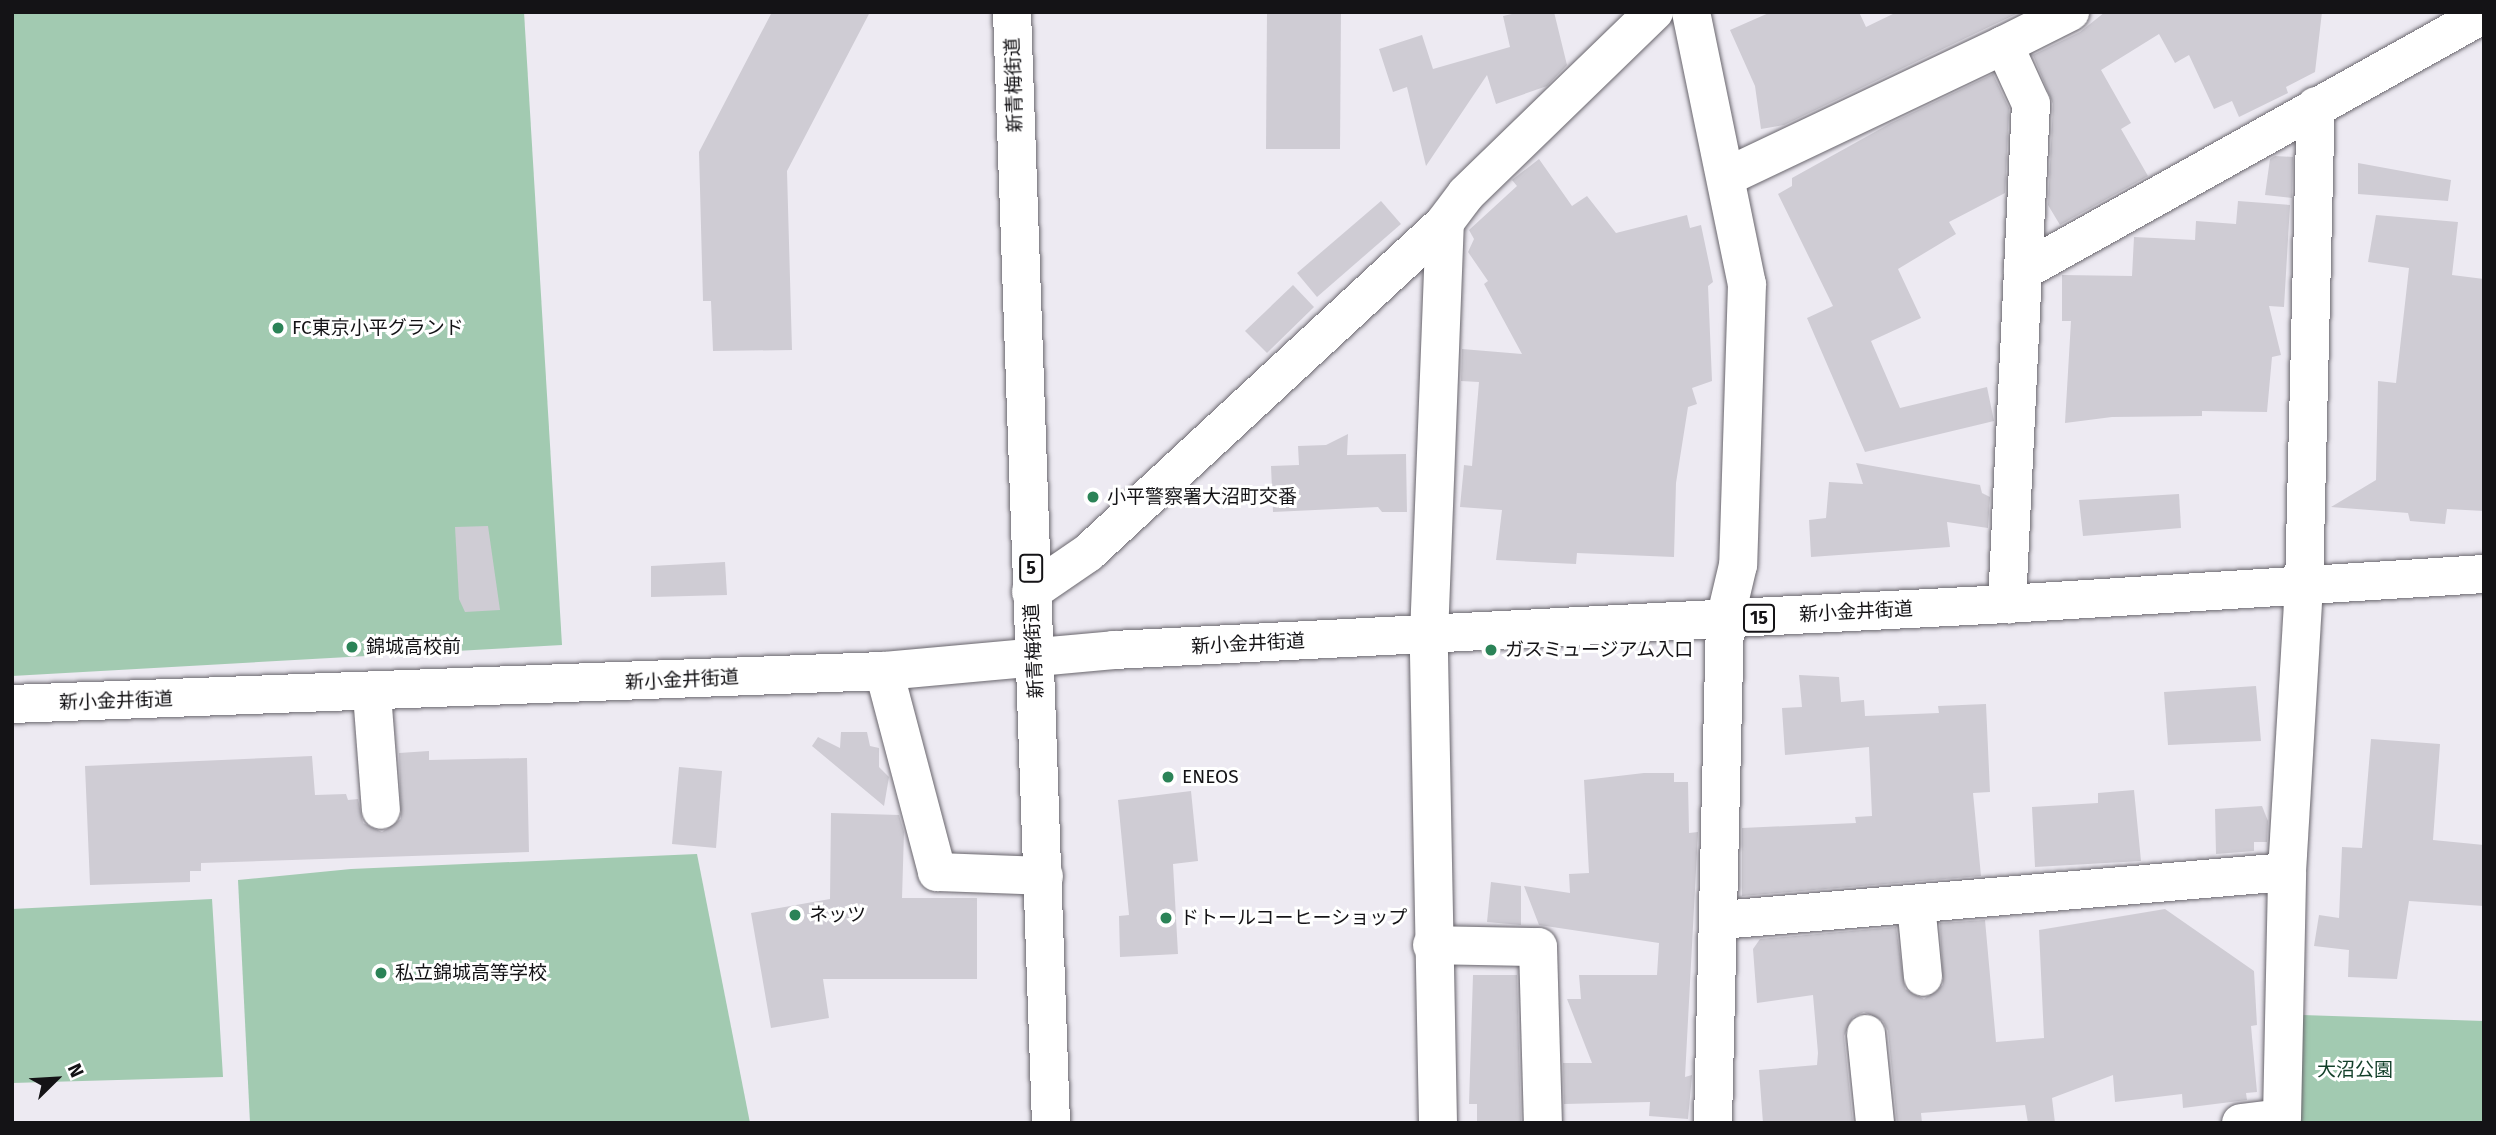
<!DOCTYPE html>
<meta charset="utf-8">
<style>
body{margin:0}
#map{position:relative;width:2496px;height:1135px;overflow:hidden;background:#edeaf2;font-family:"Fira Sans","Noto Sans JP",sans-serif}
div>[style]{position:absolute}
[style*='--x']{left:calc(var(--x)*1px);top:calc(var(--y)*1px);width:calc(var(--w)*1px);rotate:calc(var(--a)*1deg)}
.green>*{inset:0;background:#a2cab1}
.building>*{inset:0;background:#cfccd4}
.roads{filter:drop-shadow(0 0 2px #69666d) drop-shadow(0 0 2px #69666d)}
.minor>*{height:38px;margin:-19px;padding:0 19px;transform-origin:19px;border-radius:19px;background:#fff}
.major>*{height:38px;margin:-19px;padding:0 19px;transform-origin:19px;border-radius:19px;background:#fff}
.dots>*{width:19px;height:19px;translate:-50% -50%;box-sizing:border-box;border:4px solid #fff;border-radius:50%}
span{translate:-50% -50%;white-space:nowrap;text-align:center;line-height:1.15;-webkit-text-stroke:6px #fff;paint-order:stroke}
.shield-label span{padding:2px 5px;background:#fff;border:2px solid;border-radius:5px;-webkit-text-stroke-width:0}
.shield-label{font-size:18px;color:#141316;font-weight:700}
.street-label{font-size:19px;color:#141316}
.poi-label{font-size:19px;color:#141316}
.left{translate:0 -50%;text-align:left}
.park-label{font-size:19px;color:#123f29}
.frame{position:absolute;inset:0;border:14px solid #141316;pointer-events:none}
.north{position:absolute;left:21px;top:1044px;width:70px;height:70px;-webkit-text-stroke:5px #fff;paint-order:stroke;rotate:66deg;font-size:19px;font-weight:700;line-height:28px;text-align:center;color:#141316}
.north::after{content:'';display:block;margin:auto;width:24px;height:32px;background:#141316;clip-path:polygon(50% 0,100% 100%,50% 72%,0 100%)}
</style>
<div id="map">
<div class="green">
<div style="clip-path:polygon(12px 12px,524px 12px,562px 645px,12px 676px)"></div>
<div style="clip-path:polygon(697px 854px,750px 1123px,250px 1123px,238px 880px,351px 869px)"></div>
<div style="clip-path:polygon(212px 899px,223px 1077px,12px 1083px,12px 909px)"></div>
<div style="clip-path:polygon(2302px 1015px,2484px 1021px,2484px 1123px,2300px 1123px)"></div>
</div>
<div class="building">
<div style="clip-path:polygon(772px 12px,870px 12px,787px 171px,792px 350px,713px 351px,711px 301px,703px 301px,699px 152px)"></div>
<div style="clip-path:polygon(1267px 12px,1341px 12px,1340px 149px,1266px 149px)"></div>
<div style="clip-path:polygon(1521px 12px,1554px 12px,1567px 65px,1547px 86px,1496px 104px,1487px 75px,1426px 166px,1407px 87px,1393px 92px,1379px 49px,1422px 35px,1433px 69px,1510px 47px,1503px 16px)"></div>
<div style="clip-path:polygon(1771px 12px,1859px 12px,1866px 27px,1897px 12px,2016px 14px,1784px 125px,1761px 129px,1755px 86px,1730px 30px)"></div>
<div style="clip-path:polygon(2105px 12px,2322px 12px,2315px 72px,2286px 87px,2288px 93px,2239px 117px,2232px 101px,2214px 109px,2189px 55px,2175px 63px,2159px 34px,2101px 70px,2131px 123px,2121px 129px,2148px 176px,2060px 225px,2048px 205px,2053px 104px,2033px 55px,2080px 32px)"></div>
<div style="clip-path:polygon(1993px 74px,2009px 108px,2005px 193px,1949px 222px,1956px 234px,1898px 269px,1921px 318px,1871px 341px,1900px 408px,1987px 387px,1994px 421px,1865px 452px,1807px 318px,1833px 306px,1778px 194px,1792px 186px,1792px 178px,1891px 123px)"></div>
<div style="clip-path:polygon(2275px 156px,2293px 157px,2292px 198px,2265px 195px,2270px 159px)"></div>
<div style="clip-path:polygon(1539px 159px,1572px 206px,1587px 196px,1616px 233px,1687px 215px,1690px 228px,1701px 225px,1713px 282px,1708px 286px,1712px 381px,1692px 388px,1697px 404px,1688px 407px,1676px 483px,1674px 557px,1577px 553px,1576px 564px,1496px 560px,1502px 510px,1460px 507px,1464px 465px,1472px 466px,1479px 382px,1461px 381px,1462px 349px,1522px 354px,1484px 284px,1488px 281px,1468px 252px,1474px 239px,1469px 230px,1517px 186px,1512px 180px)"></div>
<div style="clip-path:polygon(2358px 163px,2451px 180px,2448px 201px,2358px 194px)"></div>
<div style="clip-path:polygon(1381px 201px,1401px 224px,1317px 297px,1297px 273px)"></div>
<div style="clip-path:polygon(2238px 201px,2290px 205px,2284px 307px,2269px 306px,2281px 355px,2272px 357px,2267px 412px,2202px 411px,2202px 416px,2112px 417px,2065px 423px,2071px 321px,2062px 321px,2062px 275px,2132px 276px,2134px 237px,2195px 240px,2196px 221px,2236px 224px)"></div>
<div style="clip-path:polygon(2376px 215px,2458px 222px,2452px 275px,2484px 279px,2484px 511px,2447px 509px,2445px 524px,2410px 521px,2408px 513px,2331px 507px,2376px 480px,2378px 381px,2396px 383px,2409px 268px,2368px 262px)"></div>
<div style="clip-path:polygon(1293px 285px,1314px 307px,1267px 353px,1245px 331px)"></div>
<div style="clip-path:polygon(1348px 434px,1347px 455px,1406px 454px,1407px 512px,1382px 512px,1378px 507px,1273px 512px,1271px 466px,1299px 465px,1298px 446px,1326px 445px)"></div>
<div style="clip-path:polygon(1856px 463px,1980px 485px,1982px 493px,1990px 497px,1988px 528px,1947px 522px,1950px 547px,1811px 557px,1809px 520px,1826px 518px,1829px 482px,1863px 484px)"></div>
<div style="clip-path:polygon(2179px 494px,2181px 528px,2083px 536px,2079px 500px)"></div>
<div style="clip-path:polygon(488px 526px,500px 610px,465px 612px,459px 599px,455px 527px)"></div>
<div style="clip-path:polygon(725px 562px,727px 595px,651px 597px,651px 566px)"></div>
<div style="clip-path:polygon(1799px 675px,1839px 677px,1841px 702px,1864px 700px,1865px 716px,1939px 713px,1938px 706px,1986px 704px,1990px 792px,1973px 793px,1981px 876px,1742px 896px,1742px 828px,1856px 823px,1855px 817px,1872px 816px,1869px 747px,1785px 755px,1782px 708px,1802px 707px)"></div>
<div style="clip-path:polygon(2256px 686px,2261px 741px,2168px 745px,2164px 692px)"></div>
<div style="clip-path:polygon(841px 732px,867px 732px,870px 746px,879px 748px,879px 767px,889px 777px,884px 806px,812px 746px,818px 737px,840px 748px)"></div>
<div style="clip-path:polygon(2371px 739px,2440px 744px,2433px 840px,2484px 845px,2484px 906px,2409px 901px,2397px 979px,2348px 977px,2349px 950px,2314px 946px,2319px 915px,2339px 918px,2342px 847px,2362px 848px)"></div>
<div style="clip-path:polygon(429px 751px,429px 760px,527px 758px,529px 852px,201px 863px,201px 871px,190px 871px,190px 882px,90px 885px,85px 766px,312px 756px,315px 795px,346px 794px,348px 800px,358px 799px,363px 823px,382px 832px,401px 819px,399px 753px)"></div>
<div style="clip-path:polygon(679px 767px,722px 771px,716px 848px,672px 844px)"></div>
<div style="clip-path:polygon(1644px 773px,1674px 773px,1674px 782px,1688px 782px,1689px 833px,1698px 832px,1685px 1077px,1692px 1075px,1688px 1119px,1649px 1116px,1650px 1102px,1564px 1104px,1563px 1063px,1592px 1063px,1567px 999px,1581px 999px,1579px 975px,1657px 975px,1659px 943px,1539px 925px,1524px 886px,1570px 893px,1569px 874px,1589px 873px,1584px 780px)"></div>
<div style="clip-path:polygon(2134px 790px,2141px 861px,2035px 867px,2032px 807px,2098px 803px,2098px 793px)"></div>
<div style="clip-path:polygon(1191px 791px,1198px 861px,1173px 864px,1178px 954px,1120px 957px,1119px 916px,1129px 915px,1118px 800px)"></div>
<div style="clip-path:polygon(2262px 806px,2268px 821px,2267px 842px,2254px 842px,2254px 851px,2216px 854px,2215px 809px)"></div>
<div style="clip-path:polygon(831px 813px,899px 815px,904px 832px,902px 898px,977px 898px,977px 979px,823px 979px,829px 1018px,771px 1028px,751px 913px,830px 899px)"></div>
<div style="clip-path:polygon(1491px 882px,1521px 886px,1521px 925px,1487px 922px)"></div>
<div style="clip-path:polygon(2165px 909px,2254px 971px,2257px 1025px,2251px 1026px,2257px 1092px,2246px 1093px,2247px 1100px,2183px 1108px,2182px 1094px,2115px 1102px,2113px 1075px,2052px 1098px,2055px 1123px,2028px 1123px,2025px 1105px,1921px 1113px,1922px 1123px,1897px 1123px,1888px 1031px,1883px 1021px,1864px 1012px,1853px 1017px,1844px 1036px,1853px 1123px,1763px 1123px,1759px 1070px,1817px 1065px,1818px 1053px,1813px 995px,1757px 1003px,1753px 949px,1760px 939px,1896px 927px,1905px 989px,1924px 999px,1943px 985px,1940px 923px,1985px 920px,1996px 1042px,2044px 1038px,2039px 930px)"></div>
<div style="clip-path:polygon(1473px 975px,1517px 975px,1521px 1123px,1477px 1123px,1477px 1104px,1469px 1104px)"></div>
</div>
<div class="roads">
<div class="minor">
<div style="--x:1691;--y:12;--w:278;--a:78.4"></div>
<div style="--x:1747;--y:284;--w:281;--a:91.8"></div>
<div style="--x:1738;--y:565;--w:57;--a:103.3"></div>
<div style="--x:1725;--y:620;--w:503;--a:91.37"></div>
<div style="--x:2004;--y:45;--w:74;--a:-26.6"></div>
<div style="--x:1726;--y:177;--w:308;--a:-25.4"></div>
<div style="--x:2004;--y:45;--w:65;--a:65.4"></div>
<div style="--x:2031;--y:104;--w:501;--a:92.75"></div>
<div style="--x:2023;--y:271;--w:528;--a:-29.14"></div>
<div style="--x:1031;--y:592;--w:69;--a:-34.4"></div>
<div style="--x:1088;--y:553;--w:487;--a:-42.8"></div>
<div style="--x:1445;--y:222;--w:35;--a:-53"></div>
<div style="--x:1466;--y:194;--w:262;--a:-44.1"></div>
<div style="--x:884;--y:671;--w:208;--a:75.2"></div>
<div style="--x:937;--y:872;--w:107;--a:2.1"></div>
<div style="--x:372;--y:694;--w:116;--a:85.6"></div>
<div style="--x:1916;--y:904;--w:73;--a:84.5"></div>
<div style="--x:1721;--y:920;--w:568;--a:-4.85"></div>
<div style="--x:1432;--y:945;--w:106;--a:1.1"></div>
<div style="--x:1538;--y:947;--w:176;--a:88.4"></div>
<div style="--x:1866;--y:1034;--w:89;--a:84.2"></div>
<div style="--x:1438;--y:1123;--w:487;--a:-91.1"></div>
<div style="--x:1429;--y:636;--w:414;--a:-87.8"></div>
<div style="--x:2241;--y:1123;--w:41;--a:-7"></div>
<div style="--x:2282;--y:1118;--w:246;--a:-88.8"></div>
<div style="--x:2287;--y:872;--w:287;--a:-86.6"></div>
<div style="--x:2304;--y:586;--w:480;--a:-88.6"></div>
</div>
<div class="major">
<div style="--x:1012;--y:12;--w:1112;--a:87.99"></div>
<div style="--x:12;--y:704;--w:873;--a:-2.17"></div>
<div style="--x:884;--y:671;--w:231;--a:-5.2"></div>
<div style="--x:1114;--y:650;--w:894;--a:-2.95"></div>
<div style="--x:2007;--y:604;--w:478;--a:-3.6"></div>
</div>
</div>
<div class="dots">
<div style="left:278px;top:328px;background:#2b8357"></div>
<div style="left:1093px;top:497px;background:#2b8357"></div>
<div style="left:352px;top:647px;background:#2b8357"></div>
<div style="left:1491px;top:650px;background:#2b8357"></div>
<div style="left:1168px;top:777px;background:#2b8357"></div>
<div style="left:795px;top:915px;background:#2b8357"></div>
<div style="left:1166px;top:918px;background:#2b8357"></div>
<div style="left:381px;top:973px;background:#2b8357"></div>
</div>
<div class="shield-label">
<span style="left:1031px;top:568px">5</span>
<span style="left:1759px;top:618px">15</span>
</div>
<div class="street-label">
<span style="left:1014px;top:85px;rotate:-92deg">新青梅街道</span>
<span style="left:1856px;top:612px;rotate:-3deg">新小金井街道</span>
<span style="left:1248px;top:644px;rotate:-3deg">新小金井街道</span>
<span style="left:1034px;top:651px;rotate:-93deg">新青梅街道</span>
<span style="left:682px;top:680px;rotate:-3deg">新小金井街道</span>
<span style="left:116px;top:701px;rotate:-2deg">新小金井街道</span>
</div>
<div class="poi-label">
<span class="left" style="left:292px;top:328px">FC東京小平グランド</span>
<span class="left" style="left:1107px;top:497px">小平警察署大沼町交番</span>
<span class="left" style="left:366px;top:647px">錦城高校前</span>
<span class="left" style="left:1505px;top:650px">ガスミュージアム入口</span>
<span class="left" style="left:1182px;top:777px">ENEOS</span>
<span class="left" style="left:809px;top:915px">ネッツ</span>
<span class="left" style="left:1180px;top:918px">ドトールコーヒーショップ</span>
<span class="left" style="left:395px;top:973px">私立錦城高等学校</span>
</div>
<div class="park-label">
<span style="left:2355px;top:1070px">大沼公園</span>
</div>
<div class="frame"></div>
<div class="north">N</div>
</div>
